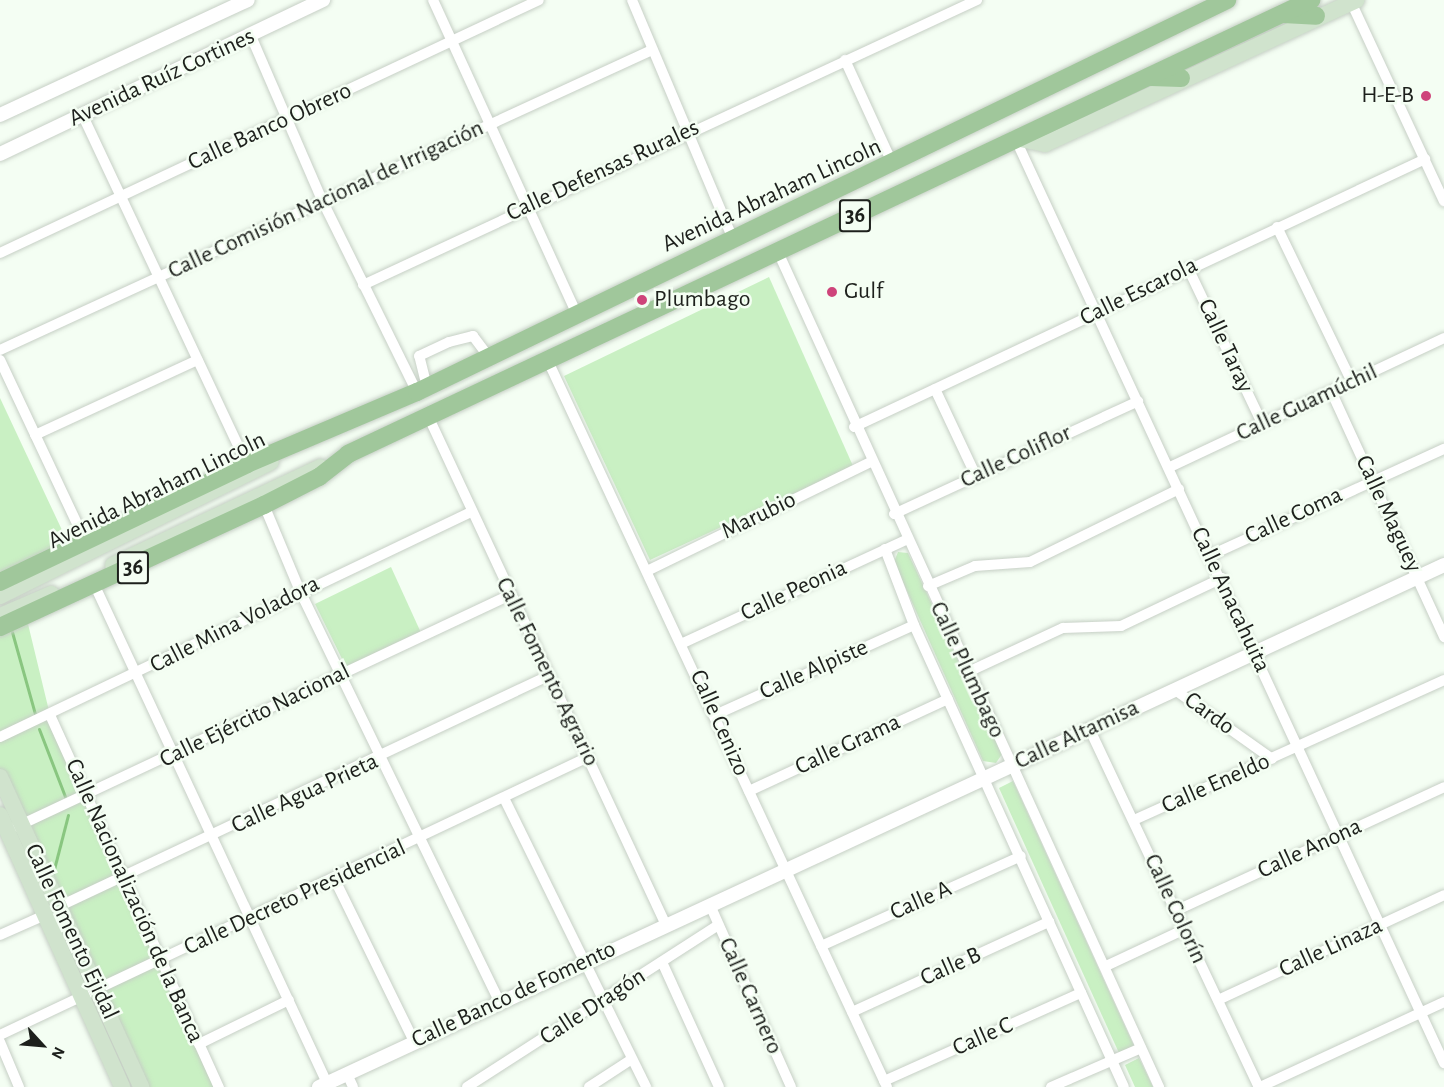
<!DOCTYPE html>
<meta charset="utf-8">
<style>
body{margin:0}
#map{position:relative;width:1444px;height:1087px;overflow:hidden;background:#f4fef3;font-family:"Alegreya Sans",sans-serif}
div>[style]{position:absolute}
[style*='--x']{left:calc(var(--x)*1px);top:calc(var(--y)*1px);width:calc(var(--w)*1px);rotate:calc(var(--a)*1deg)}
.green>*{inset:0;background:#c9f0c3}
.stream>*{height:3px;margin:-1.5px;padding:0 1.5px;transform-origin:1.5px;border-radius:1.5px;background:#89c680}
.roads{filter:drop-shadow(0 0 2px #c6cfc5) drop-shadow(0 0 2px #c6cfc5)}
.minor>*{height:10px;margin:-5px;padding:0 5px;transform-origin:5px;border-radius:5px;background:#fff}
.tertiary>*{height:14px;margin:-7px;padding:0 7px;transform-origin:7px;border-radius:7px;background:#fff}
.secondary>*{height:16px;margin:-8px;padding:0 8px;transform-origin:8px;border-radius:8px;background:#d0e3cd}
.primary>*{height:18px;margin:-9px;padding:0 9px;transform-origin:9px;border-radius:9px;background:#a0c79b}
.dots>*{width:16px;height:16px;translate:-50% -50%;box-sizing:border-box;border:3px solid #f4fef3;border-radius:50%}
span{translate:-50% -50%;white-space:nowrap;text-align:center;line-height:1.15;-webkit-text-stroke:5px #f4fef3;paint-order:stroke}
.shield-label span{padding:2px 4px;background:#f4fef3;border:2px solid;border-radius:4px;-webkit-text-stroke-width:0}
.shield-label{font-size:22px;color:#1d201c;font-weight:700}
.street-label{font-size:24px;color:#1d201c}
.poi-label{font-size:24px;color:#1d201c}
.right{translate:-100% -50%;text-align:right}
.left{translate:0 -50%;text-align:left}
.north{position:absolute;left:12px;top:1015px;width:60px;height:60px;-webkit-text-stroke:4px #f4fef3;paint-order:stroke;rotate:116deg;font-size:16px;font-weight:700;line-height:24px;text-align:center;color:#1d201c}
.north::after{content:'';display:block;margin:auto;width:21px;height:27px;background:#1d201c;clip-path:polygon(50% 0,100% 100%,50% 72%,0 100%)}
</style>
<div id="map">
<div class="green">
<div style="clip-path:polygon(769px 277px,853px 466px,650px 560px,564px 376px)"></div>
<div style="clip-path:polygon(0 398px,69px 545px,0 579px)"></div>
<div style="clip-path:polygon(898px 552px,908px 553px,1002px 754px,996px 763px,983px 761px,894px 562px)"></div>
<div style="clip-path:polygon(391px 567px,422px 635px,346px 667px,315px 604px)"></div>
<div style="clip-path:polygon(28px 624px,50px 715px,219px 1087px,140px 1087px,0 777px,0 628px)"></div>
<div style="clip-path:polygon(1013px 781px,1134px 1046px,1119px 1053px,999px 788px)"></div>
<div style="clip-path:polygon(1139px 1058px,1153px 1087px,1135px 1087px,1125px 1065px)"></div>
</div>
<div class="stream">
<div style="--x:12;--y:632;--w:85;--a:74.3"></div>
<div style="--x:39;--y:729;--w:75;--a:68.9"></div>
<div style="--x:53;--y:873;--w:60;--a:-75.5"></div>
</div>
<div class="roads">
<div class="minor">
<div style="--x:433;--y:0;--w:345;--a:65.4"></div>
<div style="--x:632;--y:0;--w:262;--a:67.1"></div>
<div style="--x:1351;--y:2;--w:220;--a:65"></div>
<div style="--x:251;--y:36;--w:179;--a:66.6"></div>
<div style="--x:322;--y:200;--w:214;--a:63.7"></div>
<div style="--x:845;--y:60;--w:115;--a:65.4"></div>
<div style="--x:82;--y:114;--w:387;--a:64.8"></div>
<div style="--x:1015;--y:138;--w:1020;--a:65.12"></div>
<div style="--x:1277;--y:227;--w:172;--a:64.2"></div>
<div style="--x:778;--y:252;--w:918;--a:65.47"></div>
<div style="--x:0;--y:253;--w:595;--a:-25.14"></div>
<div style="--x:1188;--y:268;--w:172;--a:64.5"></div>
<div style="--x:363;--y:285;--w:677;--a:-24.9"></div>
<div style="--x:0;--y:350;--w:718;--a:-24.71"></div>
<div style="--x:0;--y:360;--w:200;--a:64.8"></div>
<div style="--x:548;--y:361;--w:801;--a:64.97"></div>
<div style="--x:427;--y:387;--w:32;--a:-104"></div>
<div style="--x:419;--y:356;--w:33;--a:-25"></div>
<div style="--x:449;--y:342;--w:25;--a:-14"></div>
<div style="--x:473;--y:336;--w:26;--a:53"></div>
<div style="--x:935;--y:389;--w:96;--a:64.8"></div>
<div style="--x:1331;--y:391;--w:271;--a:65.3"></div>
<div style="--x:429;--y:418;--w:560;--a:64.95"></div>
<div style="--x:854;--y:427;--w:631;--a:-25.14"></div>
<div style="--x:35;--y:435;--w:179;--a:-24.8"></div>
<div style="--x:1170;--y:467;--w:303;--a:-25.2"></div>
<div style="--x:264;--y:505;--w:93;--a:67.3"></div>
<div style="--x:300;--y:591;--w:458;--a:64.1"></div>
<div style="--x:894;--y:514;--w:269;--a:-24.8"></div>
<div style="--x:885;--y:549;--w:81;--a:69.1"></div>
<div style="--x:914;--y:625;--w:507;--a:65.56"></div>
<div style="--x:1211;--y:555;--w:256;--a:-24.5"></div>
<div style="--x:649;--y:570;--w:246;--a:-26"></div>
<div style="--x:95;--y:586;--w:548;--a:64.98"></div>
<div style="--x:928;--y:586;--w:51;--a:-23.1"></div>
<div style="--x:975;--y:566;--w:55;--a:-4.2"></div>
<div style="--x:1030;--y:562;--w:166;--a:-26.1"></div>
<div style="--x:683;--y:643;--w:246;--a:-24.8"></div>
<div style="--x:968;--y:672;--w:105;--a:-24.9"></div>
<div style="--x:1063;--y:628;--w:58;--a:-2"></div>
<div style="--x:1121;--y:626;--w:112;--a:-25.4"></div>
<div style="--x:1175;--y:690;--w:119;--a:35.4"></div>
<div style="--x:50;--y:715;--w:409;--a:65.6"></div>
<div style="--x:715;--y:715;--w:218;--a:-24.3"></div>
<div style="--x:1090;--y:730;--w:395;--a:64.7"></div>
<div style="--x:0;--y:737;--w:522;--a:-25.53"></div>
<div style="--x:749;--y:791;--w:219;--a:-24.8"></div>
<div style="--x:504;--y:798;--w:322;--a:63.8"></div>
<div style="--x:1134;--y:820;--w:340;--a:-24.3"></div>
<div style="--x:16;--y:827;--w:546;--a:-25.16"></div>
<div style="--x:334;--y:878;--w:182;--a:63.9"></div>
<div style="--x:710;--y:905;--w:199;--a:66"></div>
<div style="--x:60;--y:906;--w:539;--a:-25.24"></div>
<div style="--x:1175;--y:911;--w:296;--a:-24.7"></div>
<div style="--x:0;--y:935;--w:49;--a:-24"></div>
<div style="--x:821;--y:946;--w:219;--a:-24.2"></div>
<div style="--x:662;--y:962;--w:137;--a:65.5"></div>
<div style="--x:1106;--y:966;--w:85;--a:-25.1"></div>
<div style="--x:1218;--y:1000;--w:249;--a:-24.9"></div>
<div style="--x:852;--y:1012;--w:217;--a:-24.6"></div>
<div style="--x:0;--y:1035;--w:650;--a:-25.3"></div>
<div style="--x:0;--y:1042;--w:49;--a:67.1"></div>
<div style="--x:199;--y:1044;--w:100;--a:-26.1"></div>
<div style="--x:347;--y:1074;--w:14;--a:65"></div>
<div style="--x:884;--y:1081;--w:216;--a:-24.1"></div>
<div style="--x:467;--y:1087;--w:299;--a:-32.8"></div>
<div style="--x:589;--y:1087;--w:51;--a:-33.1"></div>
<div style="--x:1051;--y:1087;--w:98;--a:-23.4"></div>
<div style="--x:1260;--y:1087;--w:203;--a:-24.8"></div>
</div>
<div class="tertiary">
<div style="--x:0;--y:115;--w:273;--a:-24.9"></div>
<div style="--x:0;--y:154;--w:358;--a:-25.5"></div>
<div style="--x:319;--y:1087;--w:1240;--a:-24.89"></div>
</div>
<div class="secondary">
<div style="--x:1015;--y:138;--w:31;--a:11"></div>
<div style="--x:1045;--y:144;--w:343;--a:-24.8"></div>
<div style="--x:113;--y:565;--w:229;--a:-25.3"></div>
<div style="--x:0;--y:596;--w:302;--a:-26.3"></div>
<div style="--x:0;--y:616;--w:56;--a:-23.3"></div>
<div style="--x:0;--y:777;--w:341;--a:65.5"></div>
<div style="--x:0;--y:815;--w:298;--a:65.8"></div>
</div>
<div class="primary">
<div style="--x:1283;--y:14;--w:33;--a:3"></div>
<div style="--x:1151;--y:77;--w:30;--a:2"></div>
<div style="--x:0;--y:582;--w:274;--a:-25.5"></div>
<div style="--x:247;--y:464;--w:185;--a:-23"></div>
<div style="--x:417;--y:392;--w:900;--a:-25.82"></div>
<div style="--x:0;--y:627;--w:291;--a:-24.8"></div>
<div style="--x:264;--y:505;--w:62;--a:-27"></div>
<div style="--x:319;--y:477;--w:37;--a:-38"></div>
<div style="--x:348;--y:454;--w:1065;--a:-25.24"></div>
</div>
</div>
<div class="dots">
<div style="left:1426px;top:96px;background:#ce447a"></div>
<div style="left:832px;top:292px;background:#ce447a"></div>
<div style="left:642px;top:300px;background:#ce447a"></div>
</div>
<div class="shield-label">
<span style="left:855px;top:216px">36</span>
<span style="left:133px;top:568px">36</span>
</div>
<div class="street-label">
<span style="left:162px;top:78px;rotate:-25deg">Avenida Ruíz Cortines</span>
<span style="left:270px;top:127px;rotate:-25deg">Calle Banco Obrero</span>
<span style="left:603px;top:171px;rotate:-25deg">Calle Defensas Rurales</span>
<span style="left:772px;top:196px;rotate:-25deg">Avenida Abraham Lincoln</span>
<span style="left:326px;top:200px;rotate:-25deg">Calle Comisión Nacional de Irrigación</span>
<span style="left:1139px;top:292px;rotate:-26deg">Calle Escarola</span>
<span style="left:1225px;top:346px;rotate:65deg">Calle Taray</span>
<span style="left:1307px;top:403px;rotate:-25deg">Calle Guamúchil</span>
<span style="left:1016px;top:457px;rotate:-25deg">Calle Coliflor</span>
<span style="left:157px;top:491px;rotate:-26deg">Avenida Abraham Lincoln</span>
<span style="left:1388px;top:514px;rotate:65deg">Calle Maguey</span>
<span style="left:759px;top:516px;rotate:-26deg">Marubio</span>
<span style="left:1294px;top:516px;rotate:-25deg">Calle Coma</span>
<span style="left:794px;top:591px;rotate:-25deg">Calle Peonia</span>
<span style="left:1230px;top:600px;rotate:65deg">Calle Anacahuita</span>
<span style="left:235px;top:625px;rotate:-27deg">Calle Mina Voladora</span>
<span style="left:814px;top:670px;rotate:-24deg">Calle Alpiste</span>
<span style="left:967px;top:670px;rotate:65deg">Calle Plumbago</span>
<span style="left:547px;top:672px;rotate:64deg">Calle Fomento Agrario</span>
<span style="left:1209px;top:714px;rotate:36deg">Cardo</span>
<span style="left:255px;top:716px;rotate:-26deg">Calle Ejército Nacional</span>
<span style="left:719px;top:723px;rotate:66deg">Calle Cenizo</span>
<span style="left:1077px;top:735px;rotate:-25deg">Calle Altamisa</span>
<span style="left:848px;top:745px;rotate:-25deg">Calle Grama</span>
<span style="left:1216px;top:784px;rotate:-24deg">Calle Eneldo</span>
<span style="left:305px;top:794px;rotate:-25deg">Calle Agua Prieta</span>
<span style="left:1310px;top:849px;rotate:-25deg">Calle Anona</span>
<span style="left:295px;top:898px;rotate:-25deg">Calle Decreto Presidencial</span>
<span style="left:134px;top:901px;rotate:66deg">Calle Nacionalización de la Banca</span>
<span style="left:921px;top:901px;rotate:-24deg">Calle A</span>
<span style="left:1175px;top:909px;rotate:65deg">Calle Colorín</span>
<span style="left:71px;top:932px;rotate:65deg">Calle Fomento Ejidal</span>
<span style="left:1331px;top:948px;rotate:-25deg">Calle Linaza</span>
<span style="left:951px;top:967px;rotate:-24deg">Calle B</span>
<span style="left:514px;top:995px;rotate:-25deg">Calle Banco de Fomento</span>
<span style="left:750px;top:996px;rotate:66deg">Calle Carnero</span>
<span style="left:593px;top:1007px;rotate:-33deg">Calle Dragón</span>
<span style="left:983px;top:1037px;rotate:-24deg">Calle C</span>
</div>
<div class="poi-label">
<span class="right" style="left:1414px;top:96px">H-E-B</span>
<span class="left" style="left:844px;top:292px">Gulf</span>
<span class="left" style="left:654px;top:300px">Plumbago</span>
</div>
<div class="north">N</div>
</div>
